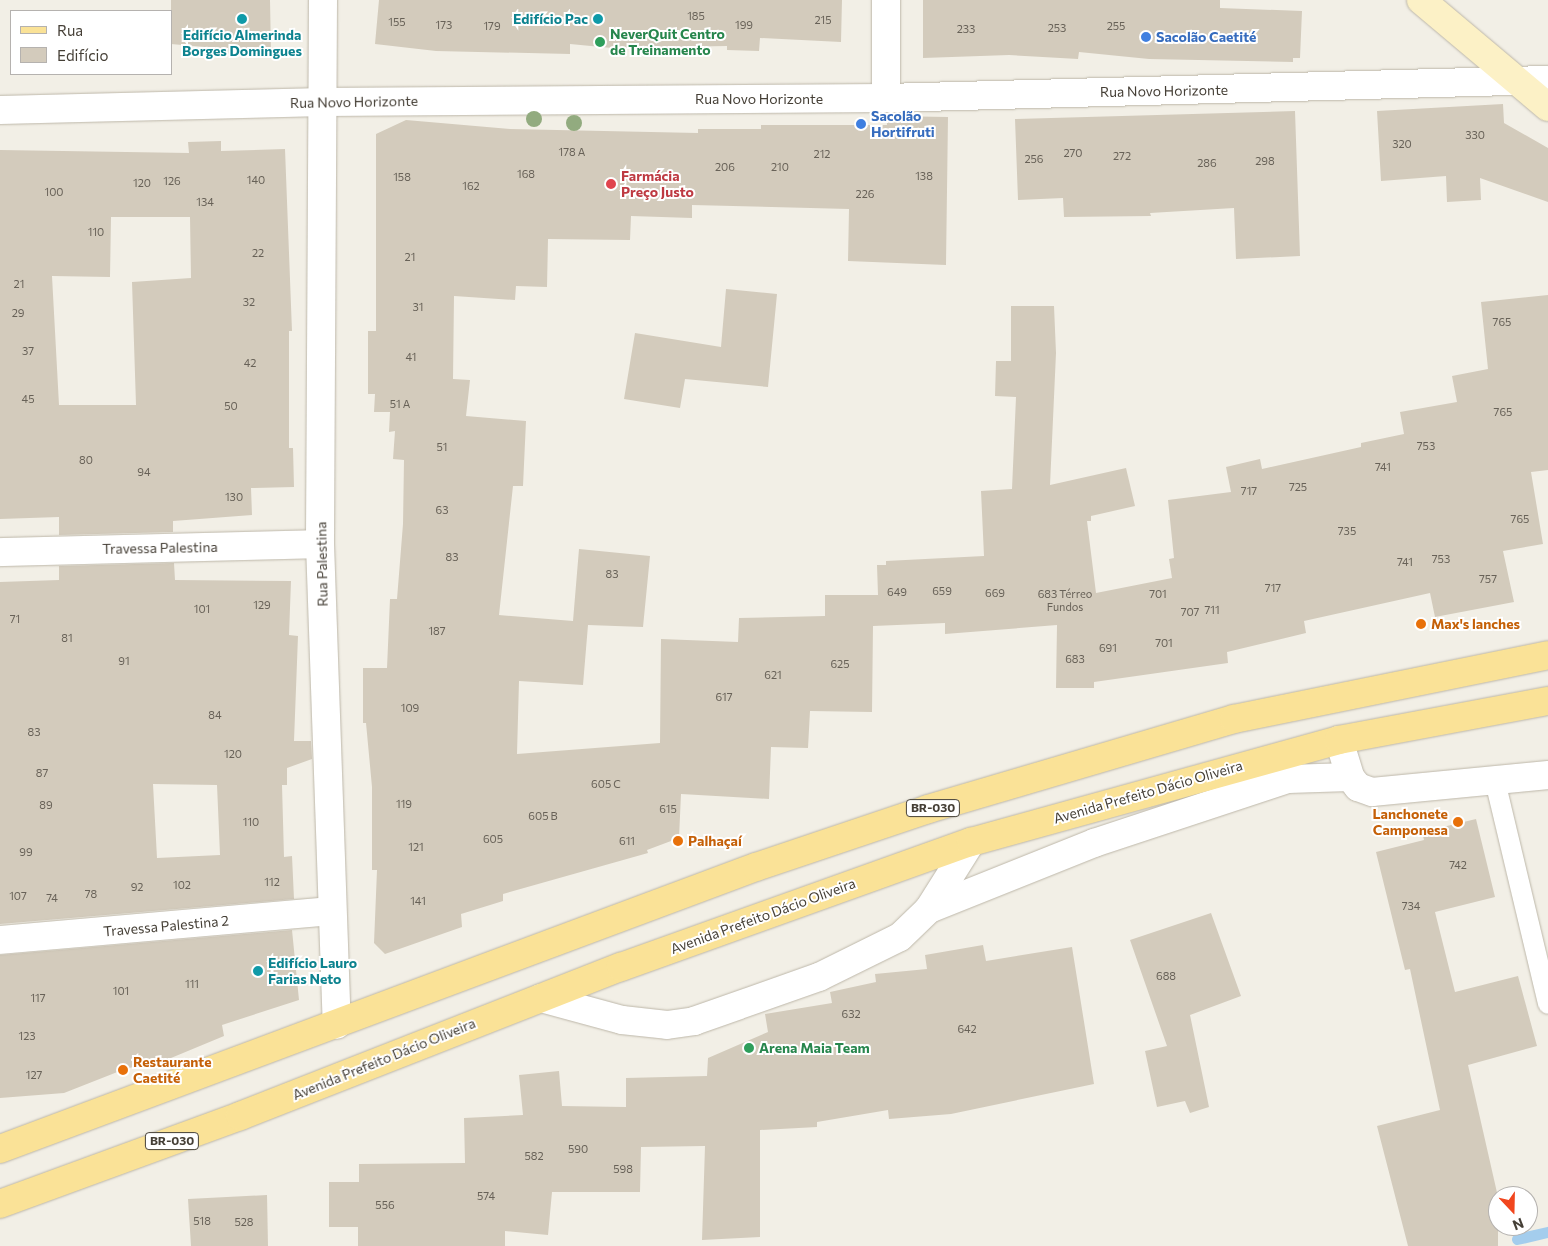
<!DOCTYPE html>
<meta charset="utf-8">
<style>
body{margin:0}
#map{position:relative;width:1548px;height:1246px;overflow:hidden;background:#f2efe6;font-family:Commissioner,sans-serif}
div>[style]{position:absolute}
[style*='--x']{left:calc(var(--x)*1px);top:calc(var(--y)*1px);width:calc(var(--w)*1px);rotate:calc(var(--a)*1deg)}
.stream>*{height:11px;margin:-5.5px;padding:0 5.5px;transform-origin:5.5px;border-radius:5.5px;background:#a4cded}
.building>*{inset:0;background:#d3cbbc}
.roads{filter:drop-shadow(0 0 1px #bdb7a9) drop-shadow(0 0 1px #bdb7a9)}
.lane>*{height:20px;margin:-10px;padding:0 10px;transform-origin:10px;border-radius:10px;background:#fff}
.street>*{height:28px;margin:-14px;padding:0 14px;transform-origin:14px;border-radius:14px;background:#fff}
.secondary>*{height:28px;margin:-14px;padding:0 14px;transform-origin:14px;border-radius:14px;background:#fcf1c6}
.primary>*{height:28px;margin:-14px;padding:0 14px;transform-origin:14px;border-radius:14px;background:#fae297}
.trees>*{width:16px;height:16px;margin:-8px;border-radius:50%;background:#92ab7f}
.dots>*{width:14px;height:14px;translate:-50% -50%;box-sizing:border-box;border:2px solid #fff;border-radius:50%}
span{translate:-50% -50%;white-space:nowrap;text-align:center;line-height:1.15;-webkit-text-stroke:4px #fff;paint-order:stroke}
.number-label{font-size:11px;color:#686258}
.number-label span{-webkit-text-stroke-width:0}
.shield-label span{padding:1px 4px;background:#fff;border:1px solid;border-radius:4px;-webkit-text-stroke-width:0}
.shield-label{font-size:12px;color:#453f36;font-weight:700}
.culture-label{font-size:14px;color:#0d838f;font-weight:700}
.right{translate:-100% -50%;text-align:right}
.left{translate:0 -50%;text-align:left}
.leisure-label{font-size:14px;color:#27864d;font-weight:700}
.shop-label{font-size:14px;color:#366cbe;font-weight:700}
.street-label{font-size:14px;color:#453f36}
.health-label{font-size:14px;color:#be3a42;font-weight:700}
.food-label{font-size:14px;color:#c56008;font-weight:700}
.legend{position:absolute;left:10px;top:10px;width:162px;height:65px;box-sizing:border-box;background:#fff;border:1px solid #b5b2af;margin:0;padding:6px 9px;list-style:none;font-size:15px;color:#453f36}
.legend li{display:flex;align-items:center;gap:10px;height:25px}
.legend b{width:25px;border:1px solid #b5b2af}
.north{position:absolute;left:1488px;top:1186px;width:50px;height:50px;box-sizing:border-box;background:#fff;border:1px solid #b5b2af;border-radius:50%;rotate:159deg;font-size:14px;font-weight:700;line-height:20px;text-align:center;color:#453f36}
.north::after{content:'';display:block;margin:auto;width:18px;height:22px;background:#f1461e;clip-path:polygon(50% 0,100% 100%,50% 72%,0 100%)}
</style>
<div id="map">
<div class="stream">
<div style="--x:1517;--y:1239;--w:32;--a:-13"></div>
</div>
<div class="building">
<div style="clip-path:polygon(171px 0,270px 0,271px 53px,216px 54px,216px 48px,171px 44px)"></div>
<div style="clip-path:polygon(379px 0,842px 0,841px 42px,760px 38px,759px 51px,727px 50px,727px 46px,612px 48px,570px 44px,570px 54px,436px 51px,375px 44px)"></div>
<div style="clip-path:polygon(923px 0,1220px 0,1220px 8px,1302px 11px,1300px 58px,1293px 58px,1293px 62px,1149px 59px,1079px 52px,1078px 59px,1009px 55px,923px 58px)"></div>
<div style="clip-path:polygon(1503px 104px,1504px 123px,1548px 148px,1548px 202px,1480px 178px,1481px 200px,1447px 202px,1446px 176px,1381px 181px,1377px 111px)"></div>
<div style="clip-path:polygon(1295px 111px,1300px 256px,1236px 259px,1234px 208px,1150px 213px,1151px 216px,1064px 217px,1063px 198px,1018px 200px,1015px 119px)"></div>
<div style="clip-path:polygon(887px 116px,948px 117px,946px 265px,848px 261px,849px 209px,692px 205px,692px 218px,631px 216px,630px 240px,548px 239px,547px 287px,516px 286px,515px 300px,454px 296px,453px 379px,470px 380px,466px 416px,526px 421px,523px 486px,513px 486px,499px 615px,573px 621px,579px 549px,650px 556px,643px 627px,588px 625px,583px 685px,519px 681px,517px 754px,660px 743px,661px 639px,738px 642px,739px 618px,825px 616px,825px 595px,878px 595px,877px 565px,886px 565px,886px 561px,984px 556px,981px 491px,1012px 489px,1016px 397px,995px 396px,996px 361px,1011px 361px,1011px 306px,1054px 306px,1056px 353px,1050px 485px,1126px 468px,1135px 506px,1091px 516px,1091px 521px,1087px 521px,1096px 593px,1172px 578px,1169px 559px,1174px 558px,1168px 500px,1231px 492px,1226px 467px,1260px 459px,1262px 469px,1361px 447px,1361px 443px,1404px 434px,1400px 412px,1457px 402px,1452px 376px,1488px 369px,1481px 302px,1548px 295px,1548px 470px,1531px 472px,1543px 544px,1503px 551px,1514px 602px,1435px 617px,1430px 593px,1304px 621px,1306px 633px,1227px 652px,1228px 663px,1094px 682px,1094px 688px,1056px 688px,1057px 625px,945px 634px,945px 623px,873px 626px,872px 712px,810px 711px,808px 748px,771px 747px,769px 799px,681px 794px,679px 838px,647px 850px,648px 853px,503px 894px,503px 901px,461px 914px,462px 927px,385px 954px,374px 943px,377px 870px,372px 870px,372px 787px,366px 723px,363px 723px,363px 668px,387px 668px,390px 599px,397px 599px,403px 524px,404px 460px,393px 459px,395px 431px,389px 432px,390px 412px,374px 412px,375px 394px,368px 394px,368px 331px,376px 331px,376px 134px,406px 120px,510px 129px,698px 133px,698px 129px,761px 129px,761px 125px,887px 125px)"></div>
<div style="clip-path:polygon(evenodd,221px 141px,221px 151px,285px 149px,292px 331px,289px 331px,289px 448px,293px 448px,294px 487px,251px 488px,252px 515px,173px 521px,173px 532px,59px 535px,59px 517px,0 519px,0 150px,189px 153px,188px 142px,221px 141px,111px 217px,190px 217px,191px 278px,132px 282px,136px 405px,59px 405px,52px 276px,110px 277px,111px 217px)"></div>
<div style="clip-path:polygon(726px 289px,777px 294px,768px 387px,685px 379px,680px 408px,624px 399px,635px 333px,721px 347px)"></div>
<div style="clip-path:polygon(evenodd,174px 563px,175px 580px,291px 581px,289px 635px,298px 636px,294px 741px,311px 741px,312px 759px,287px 768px,287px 785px,282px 785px,284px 857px,292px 856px,294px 899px,0 924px,0 582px,59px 580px,59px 566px,174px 563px,153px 784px,217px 785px,220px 855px,157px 858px,153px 784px)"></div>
<div style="clip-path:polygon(1476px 819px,1495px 897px,1435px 912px,1455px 992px,1518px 976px,1537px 1046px,1468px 1065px,1498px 1197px,1498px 1246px,1408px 1246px,1377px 1126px,1440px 1110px,1410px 969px,1405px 970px,1376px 852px,1424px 840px,1422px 832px)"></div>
<div style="clip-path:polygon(1211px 913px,1241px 996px,1190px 1015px,1209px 1107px,1190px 1113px,1185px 1101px,1157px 1107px,1145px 1051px,1167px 1046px,1130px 940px)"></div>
<div style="clip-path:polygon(292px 930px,299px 1000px,222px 1025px,224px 1036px,171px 1058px,125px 1069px,64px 1093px,0 1098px,0 955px)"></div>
<div style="clip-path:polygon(983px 945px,986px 961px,1072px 947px,1094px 1084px,951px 1114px,889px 1119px,888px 1110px,817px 1122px,817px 1127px,760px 1130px,760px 1237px,702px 1240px,705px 1146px,641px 1147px,640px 1192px,552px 1192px,548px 1235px,505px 1231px,505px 1246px,358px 1246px,358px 1227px,329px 1227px,329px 1182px,359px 1182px,359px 1164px,465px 1163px,464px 1118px,523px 1115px,519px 1075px,559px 1071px,562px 1106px,626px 1107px,626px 1078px,707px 1076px,708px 1058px,768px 1032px,765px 1014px,832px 1003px,830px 992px,876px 982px,875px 974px,927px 969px,925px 955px)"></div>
<div style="clip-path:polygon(267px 1195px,268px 1246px,191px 1246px,188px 1199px)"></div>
</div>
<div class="roads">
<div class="lane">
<div style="--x:1495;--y:781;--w:229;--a:76.6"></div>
</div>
<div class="street">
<div style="--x:323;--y:0;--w:544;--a:90.32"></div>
<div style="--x:320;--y:544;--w:481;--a:88"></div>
<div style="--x:886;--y:0;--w:98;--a:90"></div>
<div style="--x:0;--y:110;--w:324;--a:-1.4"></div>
<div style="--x:324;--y:102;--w:562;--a:-0.41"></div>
<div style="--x:886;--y:98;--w:662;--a:-1.56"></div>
<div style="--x:0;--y:552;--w:320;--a:-1.4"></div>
<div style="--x:1339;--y:740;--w:39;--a:73"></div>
<div style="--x:1350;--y:777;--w:13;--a:51"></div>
<div style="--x:1358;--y:787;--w:15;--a:20"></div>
<div style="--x:1372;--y:792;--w:177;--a:-5.5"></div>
<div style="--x:929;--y:909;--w:178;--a:-21.8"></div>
<div style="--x:1094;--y:843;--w:204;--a:-18.3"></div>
<div style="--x:1288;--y:779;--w:62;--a:-1.8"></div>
<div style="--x:0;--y:940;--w:333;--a:-5"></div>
<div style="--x:541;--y:998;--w:84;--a:15.2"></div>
<div style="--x:622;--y:1020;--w:45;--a:6.3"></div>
<div style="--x:667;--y:1025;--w:27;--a:-8"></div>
<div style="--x:694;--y:1021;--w:133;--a:-19.4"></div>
<div style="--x:819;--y:977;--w:90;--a:-26.3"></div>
<div style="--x:900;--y:937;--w:40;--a:-44"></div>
<div style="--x:929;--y:909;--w:79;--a:-57.9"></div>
</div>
<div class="secondary">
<div style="--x:1421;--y:0;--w:166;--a:40.1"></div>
</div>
<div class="primary">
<div style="--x:0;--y:1149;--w:807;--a:-20.46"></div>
<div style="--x:756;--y:867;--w:182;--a:-18.6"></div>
<div style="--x:928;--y:809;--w:319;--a:-16.4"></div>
<div style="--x:1234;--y:719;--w:320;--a:-11.5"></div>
<div style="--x:0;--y:1204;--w:256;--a:-20.1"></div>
<div style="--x:240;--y:1116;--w:409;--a:-21.4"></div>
<div style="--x:621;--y:967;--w:372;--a:-19.7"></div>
<div style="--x:971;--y:842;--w:382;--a:-15.5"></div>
<div style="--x:1339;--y:740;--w:213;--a:-10.6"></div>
</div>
</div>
<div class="trees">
<div style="left:534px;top:119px"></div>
<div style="left:574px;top:123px"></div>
</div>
<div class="dots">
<div style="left:242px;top:19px;background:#0f9aa8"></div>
<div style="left:598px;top:19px;background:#0f9aa8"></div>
<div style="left:1146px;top:37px;background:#3f7fe0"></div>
<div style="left:600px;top:42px;background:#2e9e5b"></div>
<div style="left:861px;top:124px;background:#3f7fe0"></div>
<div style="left:611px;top:184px;background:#e0444e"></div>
<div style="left:1421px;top:624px;background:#e8710a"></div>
<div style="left:1458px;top:822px;background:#e8710a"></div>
<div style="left:678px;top:841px;background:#e8710a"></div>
<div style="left:258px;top:971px;background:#0f9aa8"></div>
<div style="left:749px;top:1048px;background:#2e9e5b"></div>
<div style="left:123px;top:1070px;background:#e8710a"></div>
</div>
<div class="number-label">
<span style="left:696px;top:16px">185</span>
<span style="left:823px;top:20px">215</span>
<span style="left:397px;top:22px">155</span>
<span style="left:444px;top:25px">173</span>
<span style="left:744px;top:25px">199</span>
<span style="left:492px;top:26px">179</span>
<span style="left:1116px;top:26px">255</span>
<span style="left:1057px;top:28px">253</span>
<span style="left:966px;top:29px">233</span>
<span style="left:1475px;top:135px">330</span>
<span style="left:1402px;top:144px">320</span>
<span style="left:572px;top:152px">178 A</span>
<span style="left:1073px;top:153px">270</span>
<span style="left:822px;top:154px">212</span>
<span style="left:1122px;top:156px">272</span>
<span style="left:1034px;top:159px">256</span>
<span style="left:1265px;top:161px">298</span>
<span style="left:1207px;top:163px">286</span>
<span style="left:725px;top:167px">206</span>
<span style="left:780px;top:167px">210</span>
<span style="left:526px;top:174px">168</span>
<span style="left:924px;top:176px">138</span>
<span style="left:402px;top:177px">158</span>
<span style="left:256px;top:180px">140</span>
<span style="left:172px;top:181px">126</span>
<span style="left:142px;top:183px">120</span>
<span style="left:471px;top:186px">162</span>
<span style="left:54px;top:192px">100</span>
<span style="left:865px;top:194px">226</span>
<span style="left:205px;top:202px">134</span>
<span style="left:96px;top:232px">110</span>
<span style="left:258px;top:253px">22</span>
<span style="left:410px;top:257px">21</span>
<span style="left:19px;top:284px">21</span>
<span style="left:249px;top:302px">32</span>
<span style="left:418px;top:307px">31</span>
<span style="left:18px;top:313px">29</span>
<span style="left:1502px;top:322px">765</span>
<span style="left:28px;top:351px">37</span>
<span style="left:411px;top:357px">41</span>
<span style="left:250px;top:363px">42</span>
<span style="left:28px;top:399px">45</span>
<span style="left:400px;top:404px">51 A</span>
<span style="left:231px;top:406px">50</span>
<span style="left:1503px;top:412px">765</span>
<span style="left:1426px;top:446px">753</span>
<span style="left:442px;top:447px">51</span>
<span style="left:86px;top:460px">80</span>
<span style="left:1383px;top:467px">741</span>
<span style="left:144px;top:472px">94</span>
<span style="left:1298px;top:487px">725</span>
<span style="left:1249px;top:491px">717</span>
<span style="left:234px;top:497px">130</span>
<span style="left:442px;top:510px">63</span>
<span style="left:1520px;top:519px">765</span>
<span style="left:1347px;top:531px">735</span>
<span style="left:452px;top:557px">83</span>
<span style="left:1441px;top:559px">753</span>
<span style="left:1405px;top:562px">741</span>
<span style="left:612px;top:574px">83</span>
<span style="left:1488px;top:579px">757</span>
<span style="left:1273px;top:588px">717</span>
<span style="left:942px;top:591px">659</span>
<span style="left:897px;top:592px">649</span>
<span style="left:995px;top:593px">669</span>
<span style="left:1158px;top:594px">701</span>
<span style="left:1065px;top:601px">683 Térreo<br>Fundos</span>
<span style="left:262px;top:605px">129</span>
<span style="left:202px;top:609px">101</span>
<span style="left:1212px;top:610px">711</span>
<span style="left:1190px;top:612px">707</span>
<span style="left:15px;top:619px">71</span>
<span style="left:437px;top:631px">187</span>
<span style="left:67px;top:638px">81</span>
<span style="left:1164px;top:643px">701</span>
<span style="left:1108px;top:648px">691</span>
<span style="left:1075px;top:659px">683</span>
<span style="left:124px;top:661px">91</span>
<span style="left:840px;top:664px">625</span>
<span style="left:773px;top:675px">621</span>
<span style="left:724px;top:697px">617</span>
<span style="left:410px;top:708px">109</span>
<span style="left:215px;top:715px">84</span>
<span style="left:34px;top:732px">83</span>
<span style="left:233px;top:754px">120</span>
<span style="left:42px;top:773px">87</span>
<span style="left:606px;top:784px">605 C</span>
<span style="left:404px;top:804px">119</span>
<span style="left:46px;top:805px">89</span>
<span style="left:668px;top:809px">615</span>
<span style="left:543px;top:816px">605 B</span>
<span style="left:251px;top:822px">110</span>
<span style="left:493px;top:839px">605</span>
<span style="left:627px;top:841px">611</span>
<span style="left:416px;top:847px">121</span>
<span style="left:26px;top:852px">99</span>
<span style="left:1458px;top:865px">742</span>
<span style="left:272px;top:882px">112</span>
<span style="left:182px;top:885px">102</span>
<span style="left:137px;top:887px">92</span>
<span style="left:91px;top:894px">78</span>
<span style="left:18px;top:896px">107</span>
<span style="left:52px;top:898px">74</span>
<span style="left:418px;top:901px">141</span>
<span style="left:1411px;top:906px">734</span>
<span style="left:1166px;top:976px">688</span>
<span style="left:192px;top:984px">111</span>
<span style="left:121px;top:991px">101</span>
<span style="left:38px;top:998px">117</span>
<span style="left:851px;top:1014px">632</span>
<span style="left:967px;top:1029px">642</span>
<span style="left:27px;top:1036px">123</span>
<span style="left:34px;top:1075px">127</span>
<span style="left:578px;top:1149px">590</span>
<span style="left:534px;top:1156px">582</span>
<span style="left:623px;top:1169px">598</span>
<span style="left:486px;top:1196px">574</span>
<span style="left:385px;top:1205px">556</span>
<span style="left:202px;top:1221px">518</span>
<span style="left:244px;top:1222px">528</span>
</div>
<div class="shield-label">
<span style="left:933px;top:808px">BR-030</span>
<span style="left:172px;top:1141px">BR-030</span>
</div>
<div class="culture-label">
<span class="right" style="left:588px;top:19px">Edifício Pac</span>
<span style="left:242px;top:43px">Edifício Almerinda<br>Borges Domingues</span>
<span class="left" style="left:268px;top:971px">Edifício Lauro<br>Farias Neto</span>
</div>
<div class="leisure-label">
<span class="left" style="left:610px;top:42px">NeverQuit Centro<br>de Treinamento</span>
<span class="left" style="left:759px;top:1048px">Arena Maia Team</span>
</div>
<div class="shop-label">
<span class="left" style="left:1156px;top:37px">Sacolão Caetité</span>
<span class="left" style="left:871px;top:124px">Sacolão<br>Hortifruti</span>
</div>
<div class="street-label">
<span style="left:1164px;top:91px;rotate:-1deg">Rua Novo Horizonte</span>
<span style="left:759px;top:99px">Rua Novo Horizonte</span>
<span style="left:354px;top:102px;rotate:-1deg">Rua Novo Horizonte</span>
<span style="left:160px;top:548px;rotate:-1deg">Travessa Palestina</span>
<span style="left:322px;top:564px;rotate:-91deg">Rua Palestina</span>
<span style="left:1148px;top:792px;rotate:-16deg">Avenida Prefeito Dácio Oliveira</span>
<span style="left:763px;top:916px;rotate:-20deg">Avenida Prefeito Dácio Oliveira</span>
<span style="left:166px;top:926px;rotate:-5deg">Travessa Palestina 2</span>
<span style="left:384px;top:1059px;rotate:-22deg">Avenida Prefeito Dácio Oliveira</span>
</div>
<div class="health-label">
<span class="left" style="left:621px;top:184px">Farmácia<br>Preço Justo</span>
</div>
<div class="food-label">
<span class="left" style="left:1431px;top:624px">Max's lanches</span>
<span class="right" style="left:1448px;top:822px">Lanchonete<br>Camponesa</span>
<span class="left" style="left:688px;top:841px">Palhaçaí</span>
<span class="left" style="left:133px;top:1070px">Restaurante<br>Caetité</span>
</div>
<ul class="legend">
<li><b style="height:6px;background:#fae297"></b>Rua</li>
<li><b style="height:14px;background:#d3cbbc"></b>Edifício</li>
</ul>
<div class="north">N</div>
</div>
